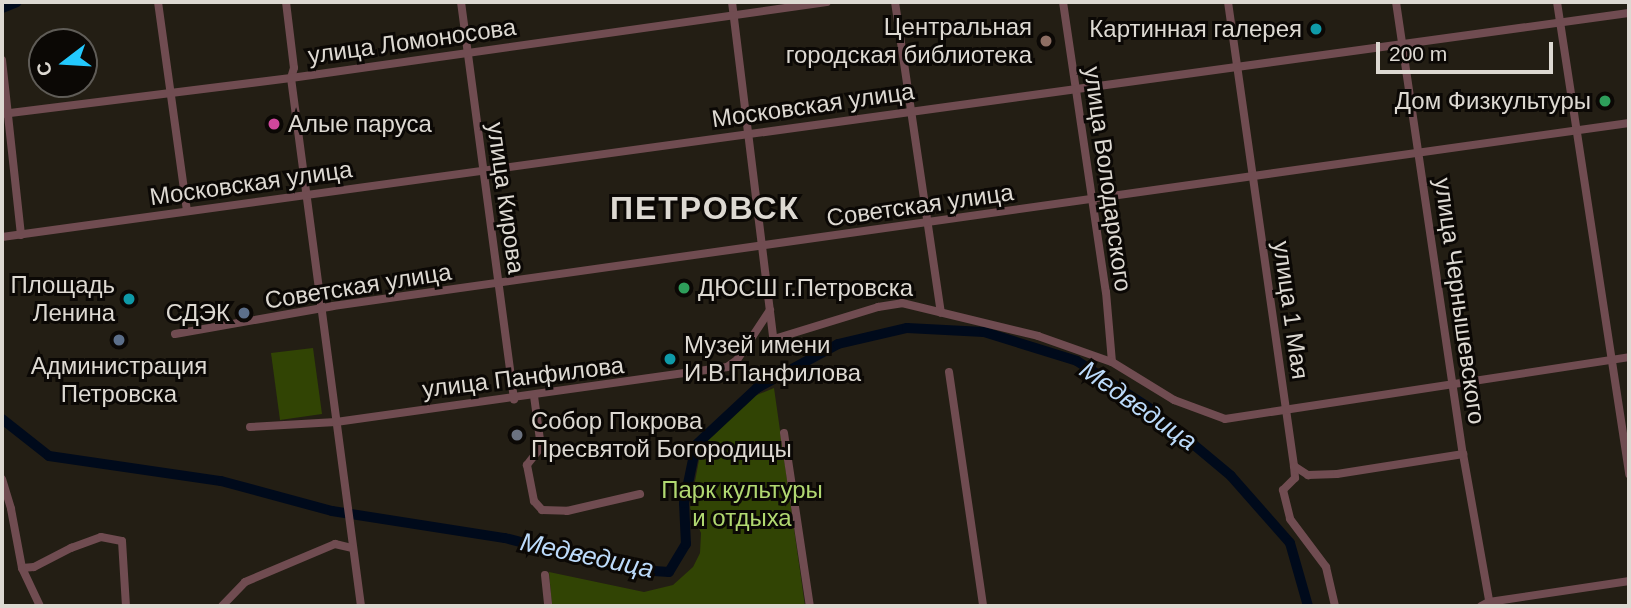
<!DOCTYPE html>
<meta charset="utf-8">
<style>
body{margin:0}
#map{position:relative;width:1631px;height:608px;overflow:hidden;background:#231e14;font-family:Helvetica,sans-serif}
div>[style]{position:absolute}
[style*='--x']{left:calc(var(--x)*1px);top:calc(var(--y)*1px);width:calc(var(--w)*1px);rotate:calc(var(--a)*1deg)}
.green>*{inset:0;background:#314404}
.river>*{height:10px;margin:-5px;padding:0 5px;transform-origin:5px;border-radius:5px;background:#000a1b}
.minor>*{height:8px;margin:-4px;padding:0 4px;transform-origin:4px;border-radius:4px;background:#704c51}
.dots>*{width:19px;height:19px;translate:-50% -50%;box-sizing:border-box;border:4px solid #0b0805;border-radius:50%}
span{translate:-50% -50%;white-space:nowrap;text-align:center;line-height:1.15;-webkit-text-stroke:6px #0b0805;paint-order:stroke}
.poi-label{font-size:24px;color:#ddd9d2}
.right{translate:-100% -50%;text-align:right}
.left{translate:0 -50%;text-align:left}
.street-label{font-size:24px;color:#ddd9d2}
.park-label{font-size:24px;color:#b1d871}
.water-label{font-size:26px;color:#bcdbfb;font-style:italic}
.district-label{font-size:32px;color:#ddd9d2;font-weight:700;letter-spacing:2px}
.frame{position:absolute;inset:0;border:4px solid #ddd9d2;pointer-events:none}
.north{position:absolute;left:28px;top:28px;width:70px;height:70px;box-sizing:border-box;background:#0b0805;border:2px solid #5f5c57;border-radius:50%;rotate:253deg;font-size:19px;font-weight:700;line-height:28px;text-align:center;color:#ddd9d2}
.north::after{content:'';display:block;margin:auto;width:24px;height:32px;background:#23c9fe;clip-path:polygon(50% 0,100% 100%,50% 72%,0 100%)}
.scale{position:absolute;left:1376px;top:42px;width:177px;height:32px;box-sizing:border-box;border:4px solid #ddd9d2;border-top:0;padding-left:9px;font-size:21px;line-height:24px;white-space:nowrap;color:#ddd9d2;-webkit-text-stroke:5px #0b0805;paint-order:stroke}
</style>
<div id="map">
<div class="green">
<div style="clip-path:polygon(313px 348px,322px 414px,280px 420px,271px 353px)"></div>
<div style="clip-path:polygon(774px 388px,805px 606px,552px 606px,549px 572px,644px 592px,673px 585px,693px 567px,700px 553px,701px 533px,690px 508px,702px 444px,752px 397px)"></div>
</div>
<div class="river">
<div style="--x:2;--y:8;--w:16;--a:-22"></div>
<div style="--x:2;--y:419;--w:60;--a:38.2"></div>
<div style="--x:49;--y:456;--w:174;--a:8.3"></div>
<div style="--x:221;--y:481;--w:115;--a:15.1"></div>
<div style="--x:332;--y:511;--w:175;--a:8.9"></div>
<div style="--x:505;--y:538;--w:124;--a:14.5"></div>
<div style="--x:625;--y:569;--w:44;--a:3.9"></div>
<div style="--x:669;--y:572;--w:33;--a:-59"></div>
<div style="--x:686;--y:544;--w:41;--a:-92.8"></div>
<div style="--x:684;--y:503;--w:59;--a:-78.3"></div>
<div style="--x:696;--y:445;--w:83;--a:-43.1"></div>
<div style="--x:757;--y:388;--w:92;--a:-28.5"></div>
<div style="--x:838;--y:344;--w:71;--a:-13.1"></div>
<div style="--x:907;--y:328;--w:77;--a:3"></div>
<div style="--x:984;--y:332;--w:97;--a:17.3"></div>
<div style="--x:1077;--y:361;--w:88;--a:33"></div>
<div style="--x:1151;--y:409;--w:104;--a:39.9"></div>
<div style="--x:1231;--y:476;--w:89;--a:48.6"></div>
<div style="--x:1290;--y:543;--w:66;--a:74.1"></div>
</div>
<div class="minor">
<div style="--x:158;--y:2;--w:211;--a:82.1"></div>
<div style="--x:286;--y:2;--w:66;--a:83.1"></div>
<div style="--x:294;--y:68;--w:10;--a:107"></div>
<div style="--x:291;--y:78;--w:533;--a:82.45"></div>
<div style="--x:461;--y:2;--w:401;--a:82.4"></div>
<div style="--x:732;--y:2;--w:344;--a:83"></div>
<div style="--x:895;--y:2;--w:314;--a:81.6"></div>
<div style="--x:1063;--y:2;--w:293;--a:81.6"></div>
<div style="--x:1106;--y:292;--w:70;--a:85.1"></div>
<div style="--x:1228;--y:2;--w:469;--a:81.9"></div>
<div style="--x:1294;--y:466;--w:12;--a:85"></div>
<div style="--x:1295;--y:478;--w:17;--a:135"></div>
<div style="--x:1283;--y:490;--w:30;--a:76"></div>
<div style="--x:1290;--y:519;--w:60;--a:53.1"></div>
<div style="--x:1326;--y:567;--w:40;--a:77"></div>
<div style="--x:1396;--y:2;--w:457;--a:81.6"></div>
<div style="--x:1463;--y:454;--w:154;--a:79.9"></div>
<div style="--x:1557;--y:2;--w:478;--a:81.3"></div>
<div style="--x:2;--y:60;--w:176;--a:83.8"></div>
<div style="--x:2;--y:114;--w:291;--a:-7.1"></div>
<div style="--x:291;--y:78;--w:541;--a:-8.07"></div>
<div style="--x:2;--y:237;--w:1642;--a:-7.84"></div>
<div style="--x:175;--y:334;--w:160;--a:-10"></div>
<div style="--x:333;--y:306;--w:1309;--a:-8.04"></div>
<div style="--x:774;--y:339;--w:109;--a:-17.1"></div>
<div style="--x:878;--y:307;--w:24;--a:-9"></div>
<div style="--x:902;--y:303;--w:140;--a:13.6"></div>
<div style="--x:1038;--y:336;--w:78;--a:19.4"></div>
<div style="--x:1112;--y:362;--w:73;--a:31.5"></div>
<div style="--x:1174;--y:400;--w:54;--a:20.4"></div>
<div style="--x:1225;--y:419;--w:409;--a:-8.7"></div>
<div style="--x:949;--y:372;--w:236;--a:81.7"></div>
<div style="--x:534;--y:396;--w:51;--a:82.2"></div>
<div style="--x:541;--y:447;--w:23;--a:128"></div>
<div style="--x:527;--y:465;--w:37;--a:79"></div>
<div style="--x:534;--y:501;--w:12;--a:48"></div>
<div style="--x:542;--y:510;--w:25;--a:2"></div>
<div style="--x:567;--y:511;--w:75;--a:-13.1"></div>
<div style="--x:250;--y:427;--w:86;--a:-3.3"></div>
<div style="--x:336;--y:422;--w:395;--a:-8"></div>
<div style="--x:727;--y:367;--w:12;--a:-35"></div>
<div style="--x:737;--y:360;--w:60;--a:-56.6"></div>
<div style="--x:784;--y:433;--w:175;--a:81.5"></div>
<div style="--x:1294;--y:466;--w:17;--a:33"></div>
<div style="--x:1308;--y:475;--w:29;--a:-2"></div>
<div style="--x:1337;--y:474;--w:128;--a:-9"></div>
<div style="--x:2;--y:479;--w:31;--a:73"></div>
<div style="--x:11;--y:509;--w:60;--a:79.4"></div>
<div style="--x:22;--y:568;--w:12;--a:-5"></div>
<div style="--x:34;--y:567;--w:42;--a:-27.2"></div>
<div style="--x:71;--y:548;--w:32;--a:-20"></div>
<div style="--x:101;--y:537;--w:21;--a:11"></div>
<div style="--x:122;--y:541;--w:65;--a:86.5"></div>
<div style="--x:22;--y:568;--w:42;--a:64.7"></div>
<div style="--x:545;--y:575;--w:31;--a:84"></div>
<div style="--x:222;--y:606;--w:33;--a:-46"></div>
<div style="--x:245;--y:582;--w:98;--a:-22.9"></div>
<div style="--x:335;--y:544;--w:18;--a:13"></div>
<div style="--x:1481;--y:606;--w:9;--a:-27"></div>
<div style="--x:1489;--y:602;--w:142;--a:-8.5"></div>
</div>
<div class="dots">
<div style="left:1316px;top:29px;background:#0f9aa8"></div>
<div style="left:1046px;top:41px;background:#8d6e63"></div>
<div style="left:1605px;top:101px;background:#2e9e5b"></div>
<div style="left:274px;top:124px;background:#d1479c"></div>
<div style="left:684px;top:288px;background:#2e9e5b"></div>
<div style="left:129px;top:299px;background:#0f9aa8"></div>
<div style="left:244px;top:313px;background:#5c6f8a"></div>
<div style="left:119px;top:340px;background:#5c6f8a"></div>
<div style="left:670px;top:359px;background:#0f9aa8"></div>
<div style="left:517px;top:435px;background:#6b7280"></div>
</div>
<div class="poi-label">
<span class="right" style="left:1032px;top:41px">Центральная<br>городская библиотека</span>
<span class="right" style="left:1302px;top:29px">Картинная галерея</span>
<span class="right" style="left:1591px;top:101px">Дом Физкультуры</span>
<span class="left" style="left:288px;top:124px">Алые паруса</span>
<span class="right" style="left:115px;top:299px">Площадь<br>Ленина</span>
<span class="left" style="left:698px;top:288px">ДЮСШ г.Петровска</span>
<span class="right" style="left:230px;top:313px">СДЭК</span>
<span class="left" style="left:684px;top:359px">Музей имени<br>И.В.Панфилова</span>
<span style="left:119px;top:380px">Администрация<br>Петровска</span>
<span class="left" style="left:531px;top:435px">Собор Покрова<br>Пресвятой Богородицы</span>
</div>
<div class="street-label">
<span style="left:412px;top:41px;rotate:-8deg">улица Ломоносова</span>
<span style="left:813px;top:105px;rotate:-8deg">Московская улица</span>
<span style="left:1108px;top:179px;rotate:82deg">улица Володарского</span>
<span style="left:251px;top:183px;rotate:-8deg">Московская улица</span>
<span style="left:506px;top:198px;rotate:82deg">улица Кирова</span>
<span style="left:920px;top:205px;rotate:-8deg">Советская улица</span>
<span style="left:358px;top:286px;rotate:-9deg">Советская улица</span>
<span style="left:1460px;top:301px;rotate:82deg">улица Чернышевского</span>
<span style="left:1291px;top:310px;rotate:82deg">улица 1 Мая</span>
<span style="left:523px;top:377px;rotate:-7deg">улица Панфилова</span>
</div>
<div class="park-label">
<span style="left:742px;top:504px">Парк культуры<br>и отдыха</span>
</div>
<div class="water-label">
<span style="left:1138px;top:406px;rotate:35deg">Медведица</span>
<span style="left:587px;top:556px;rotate:12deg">Медведица</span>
</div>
<div class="district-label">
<span style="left:705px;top:208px">ПЕТРОВСК</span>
</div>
<div class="frame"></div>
<div class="north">С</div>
<div class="scale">200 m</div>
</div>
